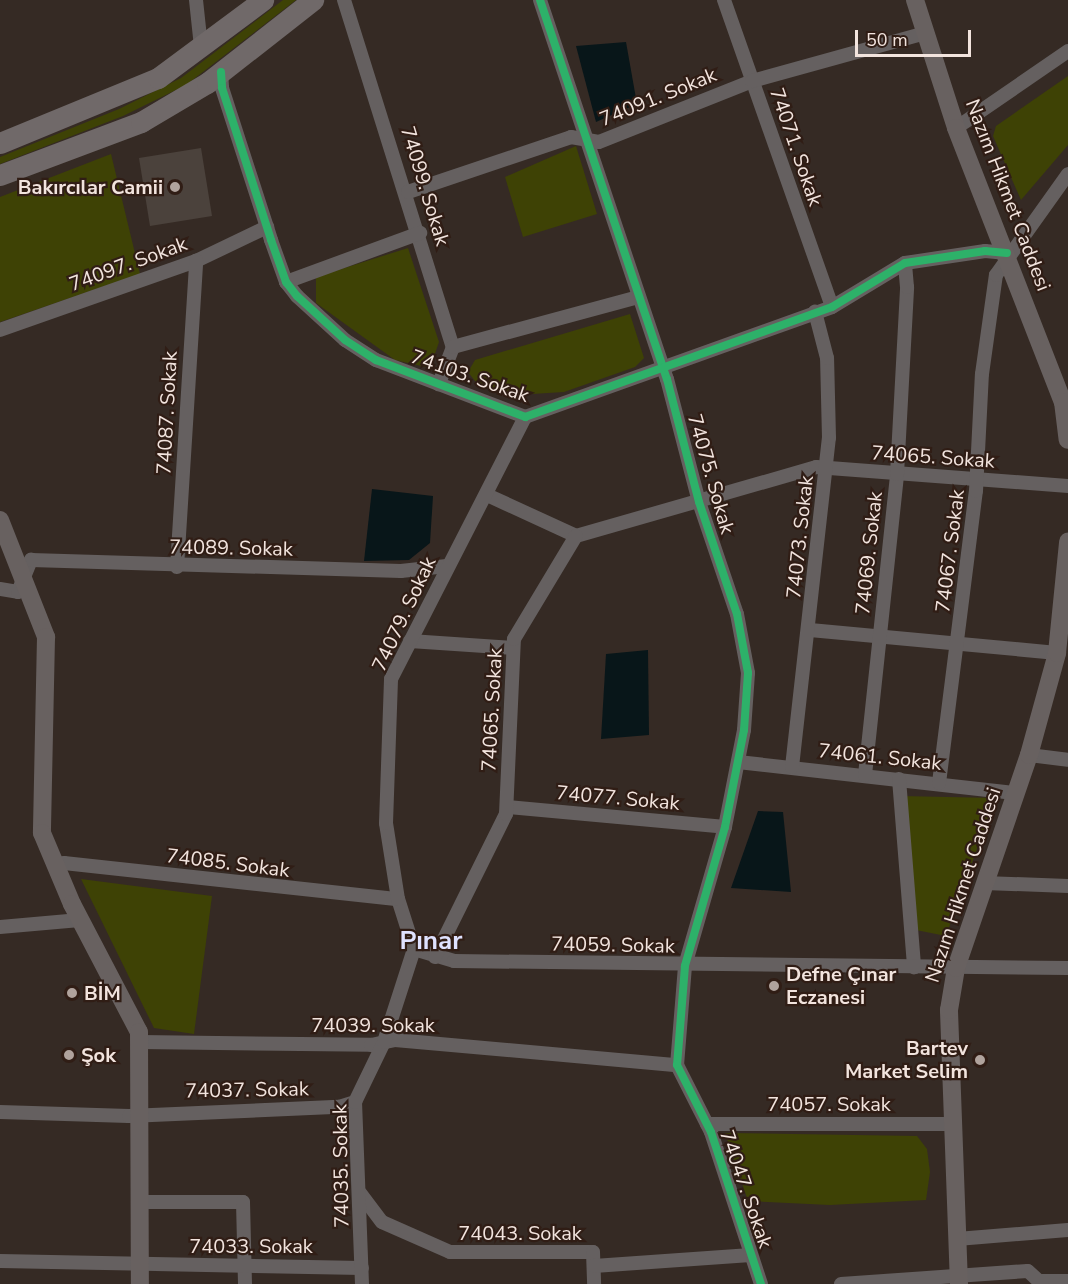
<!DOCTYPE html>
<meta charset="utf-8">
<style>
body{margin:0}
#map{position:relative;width:1068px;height:1284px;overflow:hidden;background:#352a24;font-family:"Nunito Sans",sans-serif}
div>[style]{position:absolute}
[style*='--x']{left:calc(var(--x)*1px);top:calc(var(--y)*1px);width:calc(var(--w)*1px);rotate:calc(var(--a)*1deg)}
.green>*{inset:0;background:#3e4205}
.water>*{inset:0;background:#081619}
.building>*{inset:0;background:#4b423c}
.street>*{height:14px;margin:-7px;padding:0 7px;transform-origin:7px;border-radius:7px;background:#656060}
.secondary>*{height:18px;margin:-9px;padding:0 9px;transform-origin:9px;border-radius:9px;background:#686160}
.primary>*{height:21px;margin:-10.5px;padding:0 10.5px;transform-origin:10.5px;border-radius:10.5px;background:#706969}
.cycleway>*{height:8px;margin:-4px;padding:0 4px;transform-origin:4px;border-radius:4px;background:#2db169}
.dots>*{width:16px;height:16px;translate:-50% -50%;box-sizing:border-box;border:3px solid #301d15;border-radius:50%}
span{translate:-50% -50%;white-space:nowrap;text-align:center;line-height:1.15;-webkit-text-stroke:4.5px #301d15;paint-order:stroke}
.street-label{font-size:20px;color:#f2e4de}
.poi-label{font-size:20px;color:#f2e4de;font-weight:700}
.right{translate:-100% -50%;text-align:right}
.left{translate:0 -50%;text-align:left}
.district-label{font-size:26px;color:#dfe2ff;font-weight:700}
.scale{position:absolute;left:855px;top:30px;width:116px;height:27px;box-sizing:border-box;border:3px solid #f2e4de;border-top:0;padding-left:8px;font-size:18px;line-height:21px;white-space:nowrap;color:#f2e4de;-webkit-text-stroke:4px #301d15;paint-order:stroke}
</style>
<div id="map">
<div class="green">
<div style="clip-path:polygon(283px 0,296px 0,186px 85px,123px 116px,0 164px,0 157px,119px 109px,181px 78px)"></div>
<div style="clip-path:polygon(1068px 76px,1068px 145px,1021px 200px,993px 136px,996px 126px)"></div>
<div style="clip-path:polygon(576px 146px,597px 214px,523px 237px,505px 177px)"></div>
<div style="clip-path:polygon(111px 154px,140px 274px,0 322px,0 197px)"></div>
<div style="clip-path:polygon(408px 248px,439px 342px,430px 368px,395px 360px,316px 303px,316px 277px)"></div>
<div style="clip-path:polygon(630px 314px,644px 358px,635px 367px,564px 392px,532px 394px,499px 391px,475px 381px,468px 372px,475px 360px)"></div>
<div style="clip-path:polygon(900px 796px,995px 798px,946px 936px,911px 929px)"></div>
<div style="clip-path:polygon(81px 879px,212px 896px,194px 1034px,154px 1028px)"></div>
<div style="clip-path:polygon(725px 1133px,917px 1136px,927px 1149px,930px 1172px,926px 1200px,830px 1205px,748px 1201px)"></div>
</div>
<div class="water">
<div style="clip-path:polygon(626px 42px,637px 104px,596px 122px,576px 46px)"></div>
<div style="clip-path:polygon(372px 489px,433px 496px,430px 543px,409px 560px,364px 561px)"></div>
<div style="clip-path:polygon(648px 650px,649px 735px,601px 739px,606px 654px)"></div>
<div style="clip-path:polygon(758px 811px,783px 812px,791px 892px,731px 888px)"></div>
</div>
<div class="building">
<div style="clip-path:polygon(201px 148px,212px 216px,150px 226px,139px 158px)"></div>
</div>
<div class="street">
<div style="--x:196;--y:0;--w:47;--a:83.9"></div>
<div style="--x:344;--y:0;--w:364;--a:72.6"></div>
<div style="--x:453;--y:347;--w:40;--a:111"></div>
<div style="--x:540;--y:0;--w:400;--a:71.5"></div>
<div style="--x:667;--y:379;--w:127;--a:75.4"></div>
<div style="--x:699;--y:502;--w:118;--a:71.3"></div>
<div style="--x:737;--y:614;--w:60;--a:79.4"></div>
<div style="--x:748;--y:673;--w:57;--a:94"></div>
<div style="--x:744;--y:730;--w:99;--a:101.1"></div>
<div style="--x:725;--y:827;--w:145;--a:106.1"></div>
<div style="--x:685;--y:966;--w:99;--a:94.6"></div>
<div style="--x:677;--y:1065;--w:75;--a:63.1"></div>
<div style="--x:711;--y:1132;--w:160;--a:71.8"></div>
<div style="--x:724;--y:0;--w:325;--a:70.6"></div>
<div style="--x:221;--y:72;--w:16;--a:86"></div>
<div style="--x:222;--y:88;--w:160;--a:72.1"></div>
<div style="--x:271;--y:240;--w:45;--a:70.3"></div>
<div style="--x:286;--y:282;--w:18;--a:52"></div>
<div style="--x:297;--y:296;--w:65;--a:42.5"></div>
<div style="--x:345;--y:340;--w:37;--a:33"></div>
<div style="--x:376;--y:360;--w:160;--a:20.9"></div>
<div style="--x:525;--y:417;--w:326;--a:-19.7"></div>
<div style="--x:832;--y:307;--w:85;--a:-31.1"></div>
<div style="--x:905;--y:263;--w:81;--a:-8.5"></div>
<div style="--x:985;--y:251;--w:22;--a:5"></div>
<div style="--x:956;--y:128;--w:136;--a:-34.5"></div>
<div style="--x:408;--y:192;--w:172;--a:-18.6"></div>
<div style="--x:571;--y:137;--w:28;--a:10"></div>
<div style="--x:599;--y:142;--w:165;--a:-21.7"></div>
<div style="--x:752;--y:81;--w:180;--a:-15.5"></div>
<div style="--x:286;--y:282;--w:143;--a:-20.1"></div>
<div style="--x:0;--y:330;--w:208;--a:-19.4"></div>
<div style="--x:196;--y:261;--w:79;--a:-25.6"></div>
<div style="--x:453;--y:347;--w:192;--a:-15.1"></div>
<div style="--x:487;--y:495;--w:98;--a:24.7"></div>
<div style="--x:576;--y:536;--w:250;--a:-16"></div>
<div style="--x:816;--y:467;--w:253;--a:4.3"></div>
<div style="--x:177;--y:567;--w:307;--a:-86.4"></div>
<div style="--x:0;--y:589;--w:18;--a:9"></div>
<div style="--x:18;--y:592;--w:35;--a:-68"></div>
<div style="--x:31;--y:560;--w:370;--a:1.7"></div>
<div style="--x:401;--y:571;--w:46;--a:-6.2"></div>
<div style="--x:810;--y:630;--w:248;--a:5.3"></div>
<div style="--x:410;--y:641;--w:103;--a:3.9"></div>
<div style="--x:1029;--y:755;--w:39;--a:7"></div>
<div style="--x:738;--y:762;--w:280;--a:6.4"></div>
<div style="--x:792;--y:767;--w:331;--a:-83.6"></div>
<div style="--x:829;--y:438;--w:80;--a:-91.4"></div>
<div style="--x:827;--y:358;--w:48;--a:-104.6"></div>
<div style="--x:865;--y:775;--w:303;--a:-83.9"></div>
<div style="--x:897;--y:474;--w:187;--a:-86.9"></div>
<div style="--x:907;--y:287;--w:24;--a:-95"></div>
<div style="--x:899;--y:779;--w:189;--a:85.4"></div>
<div style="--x:939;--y:783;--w:294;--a:-82.8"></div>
<div style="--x:976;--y:491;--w:117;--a:-87.1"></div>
<div style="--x:982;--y:374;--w:100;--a:-82"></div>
<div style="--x:996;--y:275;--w:124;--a:-54.5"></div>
<div style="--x:507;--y:807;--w:219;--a:5.2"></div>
<div style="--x:55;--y:867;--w:10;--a:-24"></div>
<div style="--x:64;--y:863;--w:336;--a:6.2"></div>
<div style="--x:984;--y:883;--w:84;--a:2"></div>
<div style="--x:0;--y:927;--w:80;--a:-5"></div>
<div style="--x:414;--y:949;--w:42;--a:16.7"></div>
<div style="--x:454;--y:961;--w:614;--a:0.65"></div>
<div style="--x:414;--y:949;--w:52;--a:-107.7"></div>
<div style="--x:398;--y:899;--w:77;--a:-99"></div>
<div style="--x:386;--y:823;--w:144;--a:-88"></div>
<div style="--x:391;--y:679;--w:294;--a:-62.9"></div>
<div style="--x:435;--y:957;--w:160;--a:-63.6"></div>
<div style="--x:506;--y:814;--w:175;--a:-87.4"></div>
<div style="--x:514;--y:639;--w:120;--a:-59"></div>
<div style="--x:140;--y:1042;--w:231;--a:0.7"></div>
<div style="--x:371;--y:1045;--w:25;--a:-12"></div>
<div style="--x:395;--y:1040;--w:283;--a:5.1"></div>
<div style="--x:0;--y:1112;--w:129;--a:1.8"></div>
<div style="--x:129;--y:1116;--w:210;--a:-2.5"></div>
<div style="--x:339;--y:1107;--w:17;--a:-17"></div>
<div style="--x:707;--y:1124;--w:244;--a:0"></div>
<div style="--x:360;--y:1193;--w:36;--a:53"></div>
<div style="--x:382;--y:1222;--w:74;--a:23.8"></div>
<div style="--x:450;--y:1252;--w:143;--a:0"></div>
<div style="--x:593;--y:1252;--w:32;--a:88"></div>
<div style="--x:139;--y:1202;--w:104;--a:0"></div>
<div style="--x:243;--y:1202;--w:82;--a:88.6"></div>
<div style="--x:957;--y:1239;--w:111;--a:-4.6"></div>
<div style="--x:0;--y:1261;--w:362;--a:1.1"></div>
<div style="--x:594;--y:1266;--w:157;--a:-4"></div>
<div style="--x:1042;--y:1281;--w:26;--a:0"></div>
<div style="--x:362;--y:1284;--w:182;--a:-92.2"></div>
<div style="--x:355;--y:1102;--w:67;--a:-64.2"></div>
<div style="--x:384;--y:1042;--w:98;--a:-72.1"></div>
<div style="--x:841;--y:1284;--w:187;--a:-4"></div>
<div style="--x:1028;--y:1271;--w:19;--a:43"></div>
</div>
<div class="secondary">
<div style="--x:915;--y:0;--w:134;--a:72.2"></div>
<div style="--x:956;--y:128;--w:294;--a:68.7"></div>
<div style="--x:1063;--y:402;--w:38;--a:83"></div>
<div style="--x:0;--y:520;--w:126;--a:68.5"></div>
<div style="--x:46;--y:637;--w:196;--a:91.2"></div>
<div style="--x:42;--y:833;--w:77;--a:67.1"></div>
<div style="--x:72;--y:904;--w:144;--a:62.4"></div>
<div style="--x:139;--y:1032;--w:252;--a:89.8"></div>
<div style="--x:959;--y:1284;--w:274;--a:-92.1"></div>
<div style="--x:949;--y:1010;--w:43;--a:-80.5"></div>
<div style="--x:956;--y:968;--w:225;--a:-71.1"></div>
<div style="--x:1029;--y:755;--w:106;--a:-74.6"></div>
<div style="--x:1057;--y:653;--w:112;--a:-84.3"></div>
</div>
<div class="primary">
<div style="--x:0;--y:143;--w:171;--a:-22.4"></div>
<div style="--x:158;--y:78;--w:131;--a:-36.6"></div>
<div style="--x:0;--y:175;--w:151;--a:-20.6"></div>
<div style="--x:141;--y:122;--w:77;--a:-30.6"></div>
<div style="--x:207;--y:83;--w:135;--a:-38.1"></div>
</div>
<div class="cycleway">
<div style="--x:540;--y:0;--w:400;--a:71.5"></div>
<div style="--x:667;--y:379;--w:127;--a:75.4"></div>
<div style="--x:699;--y:502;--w:118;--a:71.3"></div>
<div style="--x:737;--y:614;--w:60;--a:79.4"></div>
<div style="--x:748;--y:673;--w:57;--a:94"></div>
<div style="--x:744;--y:730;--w:99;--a:101.1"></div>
<div style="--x:725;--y:827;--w:145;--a:106.1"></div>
<div style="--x:685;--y:966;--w:99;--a:94.6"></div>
<div style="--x:677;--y:1065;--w:75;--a:63.1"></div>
<div style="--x:711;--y:1132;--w:160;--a:71.8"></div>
<div style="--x:221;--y:72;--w:16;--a:86"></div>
<div style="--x:222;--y:88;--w:160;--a:72.1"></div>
<div style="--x:271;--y:240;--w:45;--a:70.3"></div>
<div style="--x:286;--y:282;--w:18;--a:52"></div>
<div style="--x:297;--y:296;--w:65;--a:42.5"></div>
<div style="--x:345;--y:340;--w:37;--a:33"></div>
<div style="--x:376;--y:360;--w:160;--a:20.9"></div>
<div style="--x:525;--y:417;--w:326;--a:-19.7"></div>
<div style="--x:832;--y:307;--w:85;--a:-31.1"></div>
<div style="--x:905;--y:263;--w:81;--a:-8.5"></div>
<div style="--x:985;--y:251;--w:22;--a:5"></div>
</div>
<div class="dots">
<div style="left:175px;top:187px;background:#b0a39d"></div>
<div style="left:774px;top:986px;background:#b0a39d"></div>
<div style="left:72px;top:993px;background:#b0a39d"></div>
<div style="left:69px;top:1055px;background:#b0a39d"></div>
<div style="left:980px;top:1060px;background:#b0a39d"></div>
</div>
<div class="street-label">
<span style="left:658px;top:97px;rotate:-22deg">74091. Sokak</span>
<span style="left:796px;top:147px;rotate:71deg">74071. Sokak</span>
<span style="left:425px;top:186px;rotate:73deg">74099. Sokak</span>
<span style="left:1008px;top:195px;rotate:69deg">Nazım Hikmet Caddesi</span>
<span style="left:128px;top:264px;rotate:-20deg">74097. Sokak</span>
<span style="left:470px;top:376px;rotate:19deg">74103. Sokak</span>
<span style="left:167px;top:413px;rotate:-87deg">74087. Sokak</span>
<span style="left:933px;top:457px;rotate:4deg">74065. Sokak</span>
<span style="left:711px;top:474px;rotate:74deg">74075. Sokak</span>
<span style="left:800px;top:537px;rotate:-84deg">74073. Sokak</span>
<span style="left:231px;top:548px;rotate:1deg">74089. Sokak</span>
<span style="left:950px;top:551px;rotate:-83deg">74067. Sokak</span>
<span style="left:869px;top:553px;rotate:-84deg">74069. Sokak</span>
<span style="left:404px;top:614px;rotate:-65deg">74079. Sokak</span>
<span style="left:492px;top:710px;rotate:-87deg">74065. Sokak</span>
<span style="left:880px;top:757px;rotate:6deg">74061. Sokak</span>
<span style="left:618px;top:798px;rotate:5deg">74077. Sokak</span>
<span style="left:228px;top:863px;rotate:7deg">74085. Sokak</span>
<span style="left:963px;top:885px;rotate:-72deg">Nazım Hikmet Caddesi</span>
<span style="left:613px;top:945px;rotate:1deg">74059. Sokak</span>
<span style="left:373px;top:1025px">74039. Sokak</span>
<span style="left:247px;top:1090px;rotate:-1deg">74037. Sokak</span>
<span style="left:829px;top:1104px">74057. Sokak</span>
<span style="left:341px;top:1166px;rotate:-91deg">74035. Sokak</span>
<span style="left:746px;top:1189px;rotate:71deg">74047. Sokak</span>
<span style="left:520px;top:1233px">74043. Sokak</span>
<span style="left:251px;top:1246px">74033. Sokak</span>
</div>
<div class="poi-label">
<span class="right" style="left:163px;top:187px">Bakırcılar Camii</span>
<span class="left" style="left:786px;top:986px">Defne Çınar<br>Eczanesi</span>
<span class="left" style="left:84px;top:993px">BİM</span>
<span class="right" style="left:968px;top:1060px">Bartev<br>Market Selim</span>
<span class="left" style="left:81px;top:1055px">Şok</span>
</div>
<div class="district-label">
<span style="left:431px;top:941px">Pınar</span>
</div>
<div class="scale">50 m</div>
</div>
